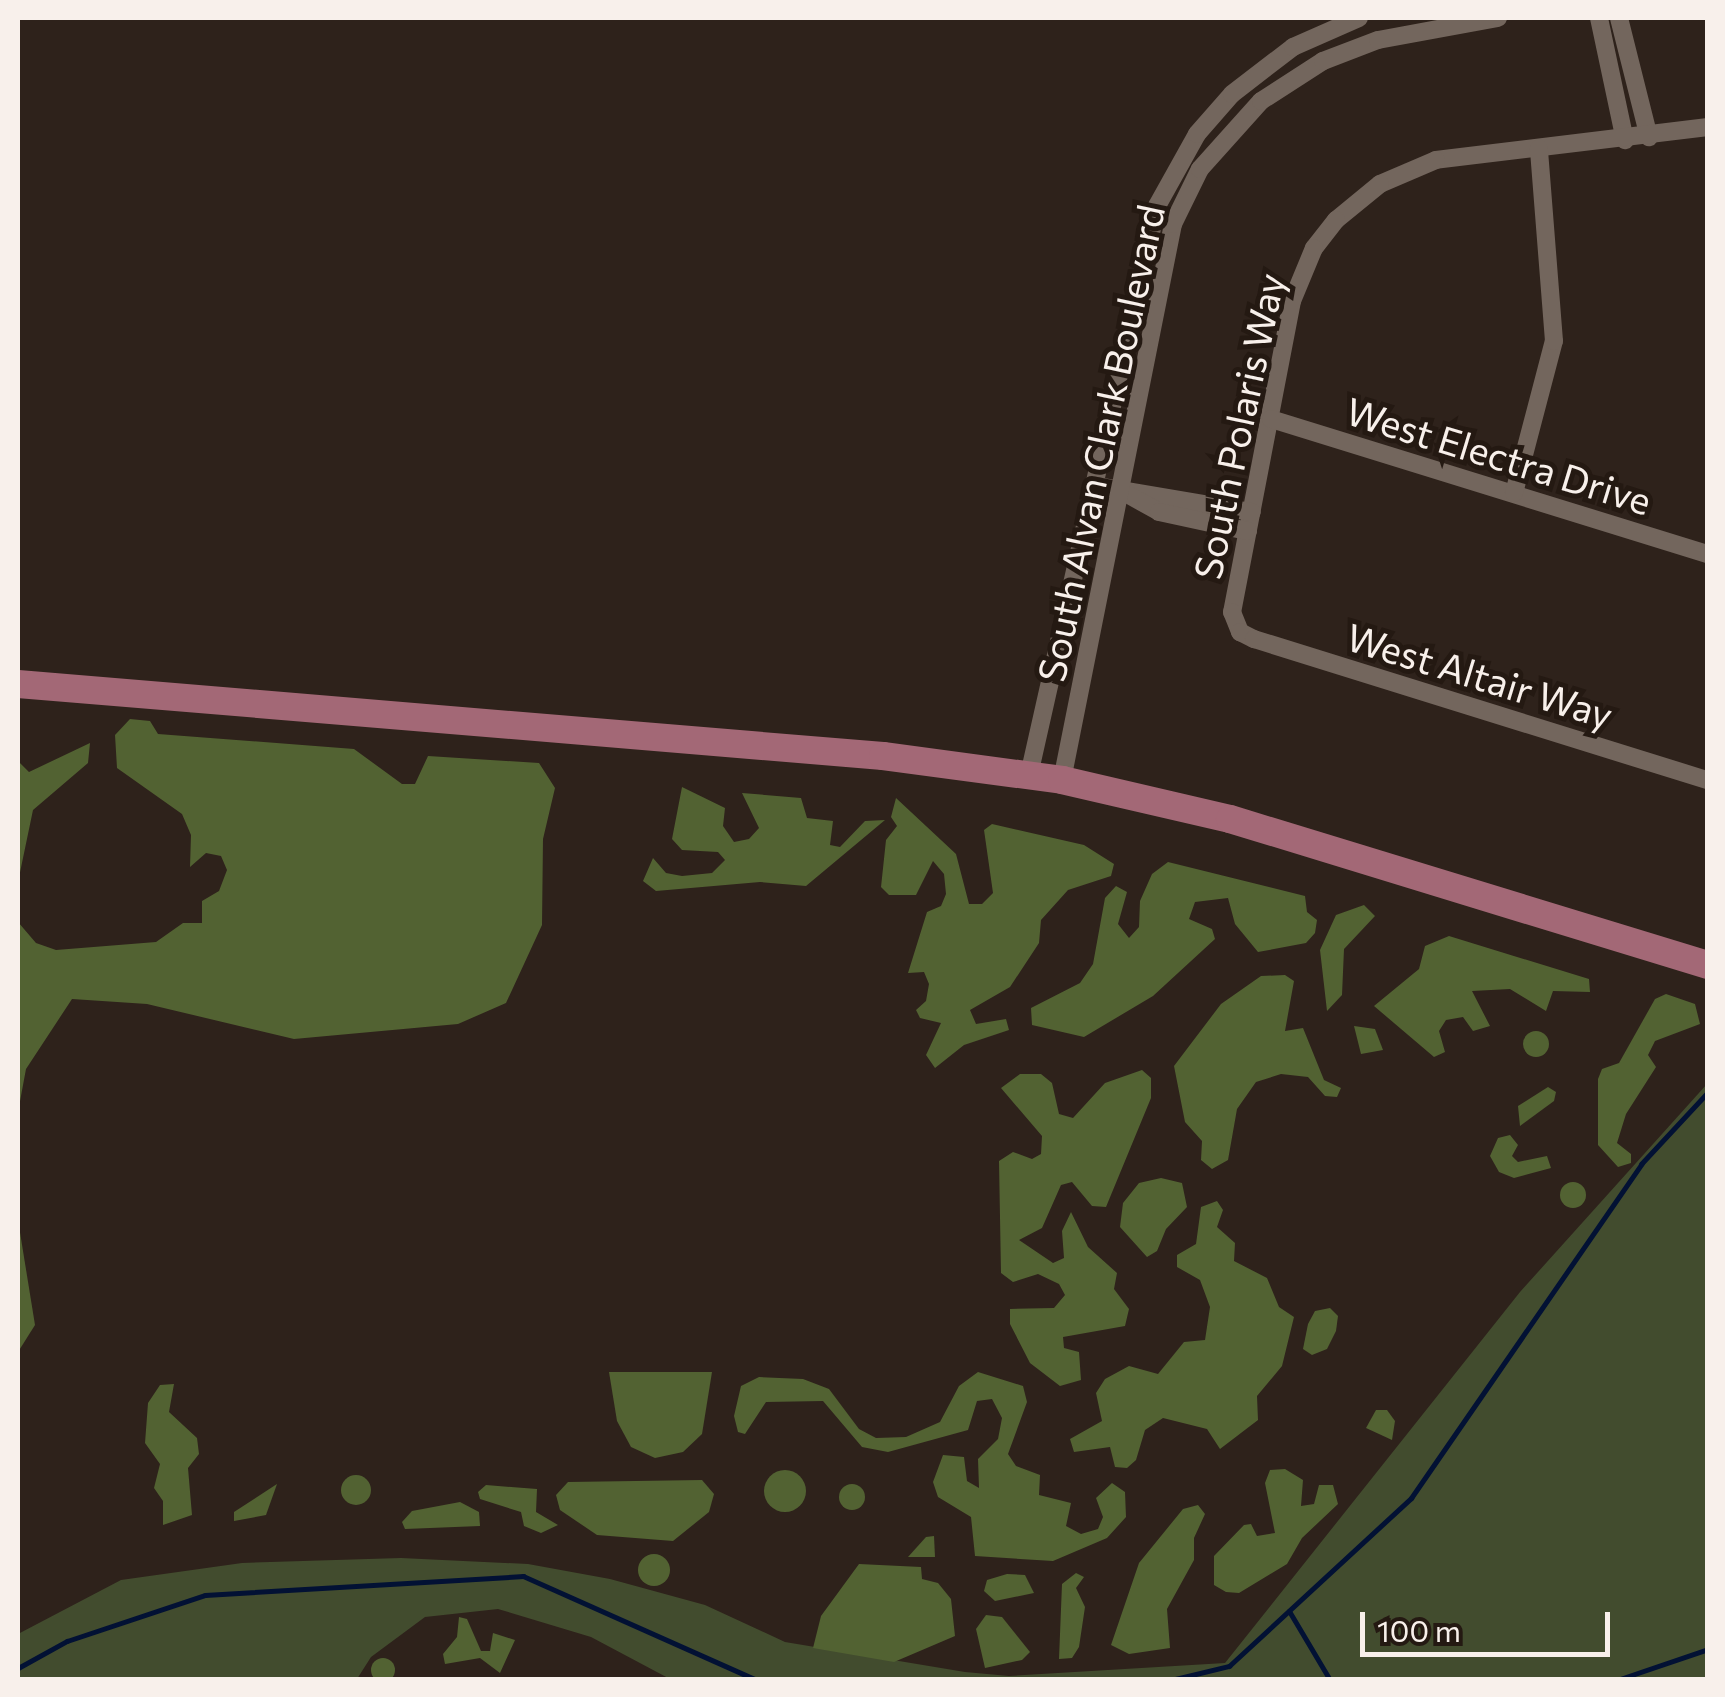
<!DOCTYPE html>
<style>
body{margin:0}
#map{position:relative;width:1725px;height:1697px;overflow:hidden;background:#2e221b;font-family:Commissioner,sans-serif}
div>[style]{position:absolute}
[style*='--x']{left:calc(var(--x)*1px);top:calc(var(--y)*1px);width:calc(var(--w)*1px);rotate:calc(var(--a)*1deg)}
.green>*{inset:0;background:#424c2e}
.forest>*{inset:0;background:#526232}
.round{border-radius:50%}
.stream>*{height:5px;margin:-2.5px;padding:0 2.5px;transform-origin:2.5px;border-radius:2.5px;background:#021134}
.minor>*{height:18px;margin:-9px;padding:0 9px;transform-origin:9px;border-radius:9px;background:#73665d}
.primary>*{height:28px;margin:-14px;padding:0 14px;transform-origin:14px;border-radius:14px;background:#a36876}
span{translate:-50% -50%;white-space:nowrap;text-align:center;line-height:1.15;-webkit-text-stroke:10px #241912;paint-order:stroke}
.street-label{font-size:38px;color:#f8f0eb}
.frame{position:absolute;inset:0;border:20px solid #f8f0eb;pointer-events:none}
.scale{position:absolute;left:1360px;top:1612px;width:250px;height:45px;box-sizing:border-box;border:5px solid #f8f0eb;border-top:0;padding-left:12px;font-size:30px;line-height:35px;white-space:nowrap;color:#f8f0eb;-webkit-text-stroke:8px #241912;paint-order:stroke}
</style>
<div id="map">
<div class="green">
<div style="clip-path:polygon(1707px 1084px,1707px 1679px,670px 1679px,591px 1637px,498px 1609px,425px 1617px,371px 1657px,357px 1679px,18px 1680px,18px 1634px,121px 1580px,242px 1563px,401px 1558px,528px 1564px,610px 1579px,705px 1605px,785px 1642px,965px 1672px,1009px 1676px,1225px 1663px,1520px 1292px)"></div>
</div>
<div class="forest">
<div style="clip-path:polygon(130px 719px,150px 721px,158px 734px,354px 749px,402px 784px,415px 784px,428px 756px,539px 763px,555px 788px,543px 839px,542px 925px,506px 1003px,458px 1024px,294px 1039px,147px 1004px,72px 999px,26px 1069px,18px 1112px,18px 922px,36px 943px,56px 950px,156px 942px,183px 923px,202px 923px,202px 901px,219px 891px,227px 870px,221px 856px,206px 853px,190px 867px,191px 835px,182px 814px,117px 768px,115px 735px)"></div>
<div style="clip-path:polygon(18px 738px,18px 761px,29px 772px,90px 743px,88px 763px,33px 810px,18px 882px)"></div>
<div style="clip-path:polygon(682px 787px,725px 808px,723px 826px,734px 842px,749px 839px,759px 828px,742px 793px,801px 798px,807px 818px,833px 821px,830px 845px,840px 847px,865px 821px,885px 820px,806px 886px,760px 882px,656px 891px,643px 881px,653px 858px,666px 873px,682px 876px,712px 873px,725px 860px,718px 852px,682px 850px,672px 839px)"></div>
<div style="clip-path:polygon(896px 798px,956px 854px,969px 904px,982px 904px,993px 893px,984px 830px,992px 824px,1084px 845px,1114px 864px,1111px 876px,1068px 890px,1041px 920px,1039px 943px,1010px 987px,970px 1010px,976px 1024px,1006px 1019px,1009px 1030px,964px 1045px,935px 1068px,926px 1055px,941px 1023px,920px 1018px,916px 1010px,926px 1001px,929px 984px,924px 972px,908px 973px,927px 912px,941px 906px,946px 894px,944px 874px,933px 861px,916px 895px,889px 895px,881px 887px,886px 840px,897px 826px,891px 817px)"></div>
<div style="clip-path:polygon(1168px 862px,1305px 896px,1307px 912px,1317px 920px,1315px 933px,1306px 943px,1258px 952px,1235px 924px,1228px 898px,1195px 902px,1189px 919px,1212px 929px,1215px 939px,1153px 996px,1084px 1037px,1032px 1025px,1031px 1008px,1080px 983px,1093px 964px,1105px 898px,1116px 886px,1127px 892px,1118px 924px,1129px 938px,1139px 927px,1140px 901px,1152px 874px)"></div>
<div style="clip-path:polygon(1364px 905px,1375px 916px,1344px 949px,1342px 995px,1327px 1011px,1320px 950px,1336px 915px)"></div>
<div style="clip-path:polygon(1449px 936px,1589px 979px,1590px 992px,1553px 991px,1546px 1011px,1510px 989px,1472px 991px,1490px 1026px,1473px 1031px,1463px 1017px,1446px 1020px,1439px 1031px,1445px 1052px,1434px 1057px,1374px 1006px,1419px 969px,1425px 946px)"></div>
<div style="clip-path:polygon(1285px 975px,1294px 981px,1285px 1031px,1303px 1028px,1324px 1080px,1341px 1088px,1337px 1097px,1325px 1096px,1308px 1077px,1281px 1074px,1256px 1082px,1237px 1109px,1228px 1160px,1212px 1169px,1201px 1160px,1202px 1141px,1185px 1122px,1174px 1066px,1221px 1004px,1261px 976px)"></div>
<div style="clip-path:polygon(1666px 994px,1695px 1004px,1700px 1024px,1655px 1041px,1648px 1055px,1656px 1067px,1626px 1114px,1617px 1143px,1631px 1154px,1631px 1163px,1618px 1167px,1598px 1145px,1598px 1079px,1602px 1069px,1619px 1063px,1655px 999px)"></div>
<div style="clip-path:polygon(1354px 1026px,1375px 1029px,1383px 1050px,1361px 1054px)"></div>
<div class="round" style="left:1523px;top:1031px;width:26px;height:26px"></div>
<div style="clip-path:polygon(1142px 1070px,1151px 1078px,1151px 1098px,1106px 1207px,1092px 1206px,1072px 1182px,1061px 1185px,1042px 1228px,1019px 1240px,1053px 1263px,1064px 1258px,1062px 1231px,1071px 1212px,1088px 1247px,1117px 1273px,1114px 1289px,1129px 1309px,1125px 1326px,1063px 1337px,1064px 1348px,1079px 1352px,1081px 1380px,1060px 1386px,1030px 1363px,1010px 1324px,1010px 1309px,1054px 1308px,1065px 1295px,1059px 1284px,1038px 1274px,1013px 1282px,1001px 1273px,999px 1161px,1013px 1152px,1032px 1159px,1041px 1154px,1042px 1136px,1001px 1088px,1020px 1074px,1041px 1074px,1052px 1083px,1059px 1114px,1073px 1118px,1105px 1083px)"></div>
<div style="clip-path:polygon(1548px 1087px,1556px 1092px,1554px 1101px,1520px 1126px,1518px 1106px)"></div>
<div style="clip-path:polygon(1510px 1135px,1518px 1145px,1512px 1156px,1518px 1162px,1547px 1156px,1551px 1168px,1514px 1178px,1499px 1172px,1490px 1156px,1498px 1138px)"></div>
<div style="clip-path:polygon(1161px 1178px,1182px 1183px,1187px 1207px,1166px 1229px,1157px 1251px,1147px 1257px,1120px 1227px,1123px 1203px,1139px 1183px)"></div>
<div class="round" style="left:1560px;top:1182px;width:26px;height:26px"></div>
<div style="clip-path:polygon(1217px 1201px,1223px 1210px,1217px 1227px,1235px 1243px,1234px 1261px,1267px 1278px,1279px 1307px,1294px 1317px,1282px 1366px,1257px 1396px,1258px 1420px,1220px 1449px,1207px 1429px,1163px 1418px,1145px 1430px,1136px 1460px,1127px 1468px,1115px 1467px,1110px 1447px,1074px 1452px,1070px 1439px,1102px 1421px,1096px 1393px,1105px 1379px,1129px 1366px,1158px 1374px,1184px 1342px,1205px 1340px,1210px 1307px,1200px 1280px,1177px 1267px,1177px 1255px,1196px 1244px,1201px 1207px)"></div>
<div style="clip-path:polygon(18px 1220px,35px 1325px,18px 1352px)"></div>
<div style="clip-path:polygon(1330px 1308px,1338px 1316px,1336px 1331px,1327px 1349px,1312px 1355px,1303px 1349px,1308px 1324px,1315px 1311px)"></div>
<div style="clip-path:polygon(609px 1372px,712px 1372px,702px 1434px,683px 1452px,655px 1458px,631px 1447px,617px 1421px)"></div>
<div style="clip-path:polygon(978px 1372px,1023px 1386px,1027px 1402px,1008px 1454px,1016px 1466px,1040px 1475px,1039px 1495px,1071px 1503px,1066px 1526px,1081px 1534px,1098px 1529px,1103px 1517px,1096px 1498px,1112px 1483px,1125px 1492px,1126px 1517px,1107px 1538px,1053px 1561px,975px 1556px,971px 1517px,938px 1497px,933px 1482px,943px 1455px,964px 1457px,967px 1481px,979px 1488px,978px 1459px,998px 1439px,1002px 1418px,992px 1399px,977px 1401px,968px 1430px,888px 1452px,862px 1447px,823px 1401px,766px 1402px,745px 1434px,738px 1432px,734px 1416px,741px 1386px,759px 1377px,803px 1379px,829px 1389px,859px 1429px,876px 1438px,906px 1437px,940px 1422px,959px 1386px)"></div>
<div style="clip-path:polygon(174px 1384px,169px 1412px,197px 1438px,199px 1454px,188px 1468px,192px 1515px,163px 1525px,163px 1501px,154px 1488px,160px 1464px,145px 1443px,148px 1403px,160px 1385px)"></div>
<div style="clip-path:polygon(1376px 1410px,1387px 1410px,1395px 1421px,1392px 1440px,1366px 1428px)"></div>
<div style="clip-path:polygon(1285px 1469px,1303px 1480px,1301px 1506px,1314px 1504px,1319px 1485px,1333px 1485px,1338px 1504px,1302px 1538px,1287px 1564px,1239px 1593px,1226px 1592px,1214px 1585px,1214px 1556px,1244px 1525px,1251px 1524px,1257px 1536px,1275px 1533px,1265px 1483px,1270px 1470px)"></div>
<div class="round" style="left:764px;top:1470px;width:42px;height:42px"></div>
<div class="round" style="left:341px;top:1475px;width:30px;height:30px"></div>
<div style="clip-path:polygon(702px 1480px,714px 1494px,709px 1512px,673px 1541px,597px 1535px,560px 1510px,556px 1495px,568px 1482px)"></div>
<div class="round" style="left:839px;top:1484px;width:26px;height:26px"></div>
<div style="clip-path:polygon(277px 1484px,266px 1515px,234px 1521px,234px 1512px)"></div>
<div style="clip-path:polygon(486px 1485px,537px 1489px,536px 1512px,558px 1525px,541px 1533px,524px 1526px,521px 1512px,480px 1499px,478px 1492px)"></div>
<div style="clip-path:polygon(460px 1502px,479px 1512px,480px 1526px,405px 1529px,402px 1522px,412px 1511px)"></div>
<div style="clip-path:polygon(1198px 1505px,1205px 1514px,1194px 1538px,1194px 1560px,1167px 1609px,1170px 1648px,1129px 1654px,1111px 1645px,1139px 1563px,1183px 1509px)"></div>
<div style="clip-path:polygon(934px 1536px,935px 1557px,908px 1557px,926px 1537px)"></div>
<div class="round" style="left:638px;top:1554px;width:32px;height:32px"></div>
<div style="clip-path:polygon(859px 1564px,921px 1567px,922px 1579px,938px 1583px,951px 1599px,955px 1636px,894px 1662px,813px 1648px,821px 1616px)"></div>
<div style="clip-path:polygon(1076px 1573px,1084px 1577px,1076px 1588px,1085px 1607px,1079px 1647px,1072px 1658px,1059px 1659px,1062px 1584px)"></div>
<div style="clip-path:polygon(1007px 1574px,1025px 1575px,1034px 1593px,995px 1601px,984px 1591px,987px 1580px)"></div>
<div style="clip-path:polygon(986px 1615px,1002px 1617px,1030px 1652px,1022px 1660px,985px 1668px,976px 1629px)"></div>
<div style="clip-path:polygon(459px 1617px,467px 1619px,481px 1651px,490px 1651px,493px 1633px,515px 1640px,500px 1673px,480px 1658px,445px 1664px,443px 1654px,457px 1637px)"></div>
<div class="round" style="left:371px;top:1658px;width:24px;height:24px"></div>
</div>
<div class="stream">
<div style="--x:1289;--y:1611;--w:80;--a:59.3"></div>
<div style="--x:18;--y:1668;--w:56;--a:-28.9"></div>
<div style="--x:67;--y:1641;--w:145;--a:-18.4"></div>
<div style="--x:205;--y:1595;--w:319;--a:-3.4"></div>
<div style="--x:523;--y:1576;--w:256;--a:24"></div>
<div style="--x:1171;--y:1680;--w:60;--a:-13.6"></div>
<div style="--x:1229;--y:1666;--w:248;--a:-42.7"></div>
<div style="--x:1411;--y:1498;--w:406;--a:-55.4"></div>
<div style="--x:1641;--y:1164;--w:98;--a:-47.1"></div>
<div style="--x:1617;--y:1680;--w:96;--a:-18.8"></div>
</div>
<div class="minor">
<div style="--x:1599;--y:18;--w:125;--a:78"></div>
<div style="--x:1619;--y:18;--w:123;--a:75.9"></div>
<div style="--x:1708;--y:127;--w:274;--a:173.1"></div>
<div style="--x:1436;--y:160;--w:61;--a:156.8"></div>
<div style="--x:1380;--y:184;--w:57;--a:140.7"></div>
<div style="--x:1336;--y:220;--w:36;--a:128"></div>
<div style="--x:1314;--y:248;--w:57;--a:112.5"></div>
<div style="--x:1292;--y:301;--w:317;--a:100.9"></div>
<div style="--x:1232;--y:612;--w:22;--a:68"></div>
<div style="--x:1240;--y:632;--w:16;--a:27"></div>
<div style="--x:1254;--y:639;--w:475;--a:17.3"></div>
<div style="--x:1271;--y:419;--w:457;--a:17.2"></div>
<div style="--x:1092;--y:485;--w:162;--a:9.6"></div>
<div style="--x:1514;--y:493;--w:157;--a:-75.3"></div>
<div style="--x:1554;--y:341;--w:193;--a:-94.5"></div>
<div style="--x:1127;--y:494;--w:37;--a:29"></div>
<div style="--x:1159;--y:512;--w:91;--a:12.1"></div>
<div style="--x:1029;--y:775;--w:583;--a:-77.32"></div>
<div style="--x:1157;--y:206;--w:82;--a:-60.9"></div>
<div style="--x:1197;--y:134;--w:53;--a:-48.8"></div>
<div style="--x:1232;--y:94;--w:77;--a:-37.6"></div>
<div style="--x:1293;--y:47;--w:72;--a:-23.7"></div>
<div style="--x:1062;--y:780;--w:567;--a:-78.71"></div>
<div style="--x:1173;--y:224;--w:61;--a:-63.9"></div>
<div style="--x:1200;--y:169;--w:91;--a:-48.1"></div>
<div style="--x:1261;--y:101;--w:74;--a:-32.8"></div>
<div style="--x:1323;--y:61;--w:59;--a:-20.9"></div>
<div style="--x:1378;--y:40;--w:122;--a:-10.4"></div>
</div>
<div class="primary">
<div style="--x:18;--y:684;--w:868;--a:4.76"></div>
<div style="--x:883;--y:756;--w:181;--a:7.6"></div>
<div style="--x:1062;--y:780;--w:172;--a:13.1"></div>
<div style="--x:1230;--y:819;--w:500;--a:17"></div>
</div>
<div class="street-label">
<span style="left:1238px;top:426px;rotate:-78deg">South Polaris Way</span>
<span style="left:1100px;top:443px;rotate:-78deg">South Alvan Clark Boulevard</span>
<span style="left:1499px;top:455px;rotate:17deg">West Electra Drive</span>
<span style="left:1480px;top:675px;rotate:17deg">West Altair Way</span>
</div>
<div class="frame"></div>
<div class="scale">100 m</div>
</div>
